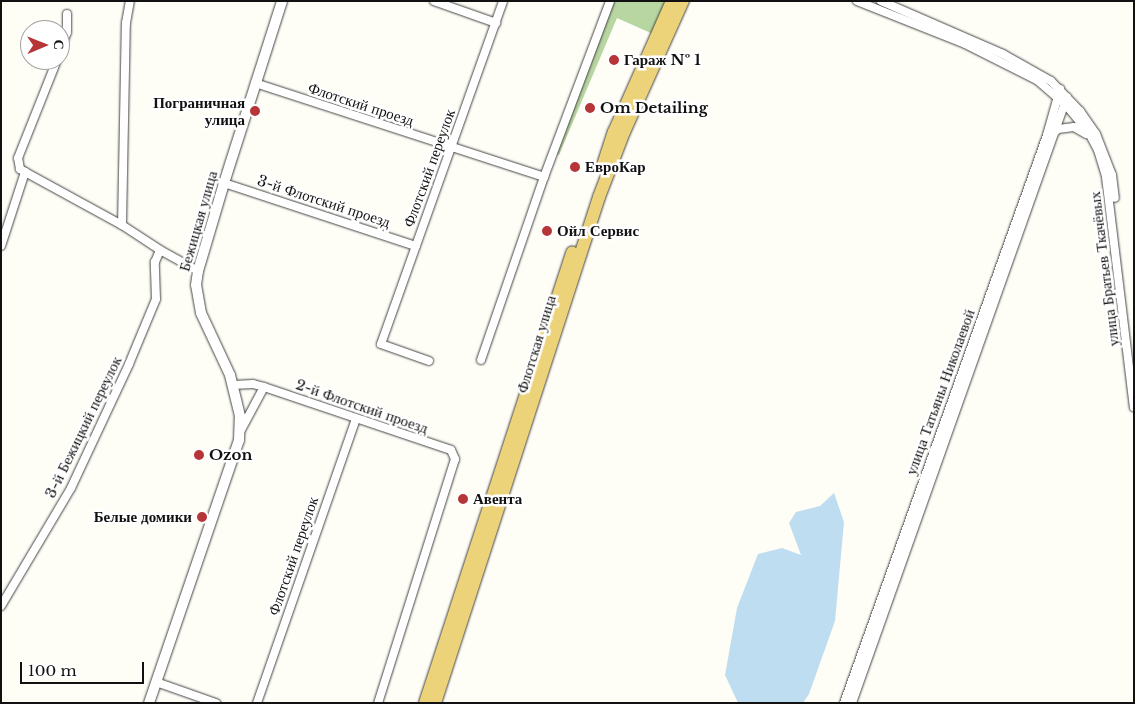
<!DOCTYPE html>
<meta charset="utf-8">
<style>
body{margin:0}
#map{position:relative;width:1135px;height:704px;overflow:hidden;background:#fefdf6;font-family:"Libre Baskerville",serif}
div>[style]{position:absolute}
[style*='--x']{left:calc(var(--x)*1px);top:calc(var(--y)*1px);width:calc(var(--w)*1px);rotate:calc(var(--a)*1deg)}
.forest>*{inset:0;background:#b8d6a2}
.water>*{inset:0;background:#bfddf1}
.roads{filter:drop-shadow(0 0 1px #444) drop-shadow(0 0 1px #444)}
.minor>*{height:8px;margin:-4px;padding:0 4px;transform-origin:4px;border-radius:4px;background:#fff}
.tertiary>*{height:10px;margin:-5px;padding:0 5px;transform-origin:5px;border-radius:5px;background:#fff}
.primary>*{height:12px;margin:-6px;padding:0 6px;transform-origin:6px;border-radius:6px;background:#ecd278}
.dots>*{width:14px;height:14px;translate:-50% -50%;box-sizing:border-box;border:2px solid #fff;border-radius:50%}
span{translate:-50% -50%;white-space:nowrap;text-align:center;line-height:1.15;-webkit-text-stroke:5px #fff;paint-order:stroke}
.poi-label{font-size:15px;color:#111;font-weight:700}
.left{translate:0 -50%;text-align:left}
.right{translate:-100% -50%;text-align:right}
.street-label{font-size:15px;color:#111}
.frame{position:absolute;inset:0;border:2px solid #111;pointer-events:none}
.north{position:absolute;left:20px;top:20px;width:50px;height:50px;box-sizing:border-box;background:#fff;border:1px solid #a0a0a0;border-radius:50%;rotate:89deg;font-size:14px;font-weight:700;line-height:20px;text-align:center;color:#111}
.north::after{content:'';display:block;margin:auto;width:18px;height:22px;background:#b53538;clip-path:polygon(50% 0,100% 100%,50% 72%,0 100%)}
.scale{position:absolute;left:20px;top:662px;width:124px;height:22px;box-sizing:border-box;border:2px solid #111;border-top:0;padding-left:6px;font-size:15px;line-height:18px;white-space:nowrap;color:#111;-webkit-text-stroke:4px #fff;paint-order:stroke}
</style>
<div id="map">
<div class="forest">
<div style="clip-path:polygon(614px 1px,666px 1px,653px 34px,617px 18px,559px 155px,556px 154px)"></div>
</div>
<div class="water">
<div style="clip-path:polygon(834px 493px,844px 522px,835px 621px,809px 694px,803px 703px,738px 703px,725px 675px,737px 608px,758px 554px,782px 548px,801px 555px,789px 523px,796px 512px,820px 506px)"></div>
</div>
<div class="roads">
<div class="minor">
<div style="--x:434;--y:1;--w:66;--a:19.5"></div>
<div style="--x:857;--y:1;--w:116;--a:21.7"></div>
<div style="--x:965;--y:44;--w:80;--a:26.6"></div>
<div style="--x:1037;--y:80;--w:37;--a:41"></div>
<div style="--x:1065;--y:104;--w:38;--a:50"></div>
<div style="--x:1089;--y:133;--w:19;--a:62"></div>
<div style="--x:1098;--y:150;--w:28;--a:73"></div>
<div style="--x:1106;--y:177;--w:232;--a:83.1"></div>
<div style="--x:881;--y:1;--w:133;--a:23.5"></div>
<div style="--x:1003;--y:54;--w:55;--a:29.4"></div>
<div style="--x:1051;--y:81;--w:42;--a:46"></div>
<div style="--x:1080;--y:111;--w:28;--a:55"></div>
<div style="--x:1096;--y:134;--w:44;--a:68.7"></div>
<div style="--x:1112;--y:175;--w:23;--a:83"></div>
<div style="--x:60;--y:52;--w:21;--a:-71"></div>
<div style="--x:67;--y:32;--w:18;--a:-90"></div>
<div style="--x:255;--y:83;--w:304;--a:18"></div>
<div style="--x:1054;--y:133;--w:6;--a:-45"></div>
<div style="--x:1058;--y:129;--w:16;--a:-7"></div>
<div style="--x:1074;--y:127;--w:14;--a:30"></div>
<div style="--x:25;--y:172;--w:111;--a:28.7"></div>
<div style="--x:122;--y:225;--w:45;--a:33.3"></div>
<div style="--x:160;--y:250;--w:43;--a:28.9"></div>
<div style="--x:224;--y:183;--w:202;--a:18.2"></div>
<div style="--x:122;--y:225;--w:202;--a:-88.9"></div>
<div style="--x:126;--y:23;--w:22;--a:-80"></div>
<div style="--x:1;--y:246;--w:78;--a:-72"></div>
<div style="--x:25;--y:172;--w:6;--a:-149"></div>
<div style="--x:20;--y:169;--w:11;--a:-100"></div>
<div style="--x:18;--y:158;--w:105;--a:-68.3"></div>
<div style="--x:481;--y:360;--w:194;--a:-71"></div>
<div style="--x:544;--y:177;--w:188;--a:-69.4"></div>
<div style="--x:429;--y:361;--w:51;--a:-160.5"></div>
<div style="--x:381;--y:344;--w:364;--a:-70.4"></div>
<div style="--x:233;--y:385;--w:20;--a:-3"></div>
<div style="--x:253;--y:384;--w:11;--a:15"></div>
<div style="--x:264;--y:387;--w:49;--a:118.1"></div>
<div style="--x:264;--y:387;--w:197;--a:18.6"></div>
<div style="--x:451;--y:450;--w:10;--a:66"></div>
<div style="--x:455;--y:459;--w:256;--a:107.5"></div>
<div style="--x:1;--y:606;--w:137;--a:-59.3"></div>
<div style="--x:71;--y:488;--w:137;--a:-64.9"></div>
<div style="--x:129;--y:364;--w:70;--a:-67.4"></div>
<div style="--x:156;--y:299;--w:37;--a:-92"></div>
<div style="--x:155;--y:262;--w:13;--a:-67"></div>
<div style="--x:156;--y:682;--w:64;--a:19.3"></div>
<div style="--x:257;--y:703;--w:301;--a:-70.8"></div>
<div style="--x:844;--y:703;--w:603;--a:-70.33"></div>
<div style="--x:1047;--y:135;--w:48;--a:-74.2"></div>
<div style="--x:852;--y:703;--w:643;--a:-70.47"></div>
</div>
<div class="tertiary">
<div style="--x:149;--y:703;--w:278;--a:-71.1"></div>
<div style="--x:239;--y:440;--w:24;--a:-88"></div>
<div style="--x:240;--y:416;--w:42;--a:-103.7"></div>
<div style="--x:230;--y:375;--w:68;--a:-115.1"></div>
<div style="--x:201;--y:313;--w:28;--a:-100"></div>
<div style="--x:196;--y:285;--w:14;--a:-82"></div>
<div style="--x:198;--y:271;--w:92;--a:-73.5"></div>
<div style="--x:224;--y:183;--w:191;--a:-72.3"></div>
</div>
<div class="primary">
<div style="--x:603;--y:165;--w:35;--a:-72"></div>
<div style="--x:614;--y:132;--w:143;--a:-66.1"></div>
<div style="--x:425;--y:703;--w:474;--a:-71.9"></div>
<div style="--x:435;--y:703;--w:532;--a:-72.04"></div>
<div style="--x:599;--y:197;--w:70;--a:-69"></div>
<div style="--x:624;--y:132;--w:144;--a:-65.8"></div>
</div>
</div>
<div class="dots">
<div style="left:614px;top:60px;background:#b53538"></div>
<div style="left:590px;top:108px;background:#b53538"></div>
<div style="left:255px;top:111px;background:#b53538"></div>
<div style="left:575px;top:167px;background:#b53538"></div>
<div style="left:547px;top:231px;background:#b53538"></div>
<div style="left:199px;top:455px;background:#b53538"></div>
<div style="left:463px;top:499px;background:#b53538"></div>
<div style="left:202px;top:517px;background:#b53538"></div>
</div>
<div class="poi-label">
<span class="left" style="left:624px;top:60px">Гараж № 1</span>
<span class="right" style="left:245px;top:111px">Пограничная<br>улица</span>
<span class="left" style="left:600px;top:108px">Om Detailing</span>
<span class="left" style="left:585px;top:167px">ЕвроКар</span>
<span class="left" style="left:557px;top:231px">Ойл Сервис</span>
<span class="left" style="left:209px;top:455px">Ozon</span>
<span class="left" style="left:473px;top:499px">Авента</span>
<span class="right" style="left:192px;top:517px">Белые домики</span>
</div>
<div class="street-label">
<span style="left:361px;top:104px;rotate:18deg">Флотский проезд</span>
<span style="left:429px;top:168px;rotate:-70deg">Флотский переулок</span>
<span style="left:324px;top:201px;rotate:18deg">3-й Флотский проезд</span>
<span style="left:198px;top:221px;rotate:-74deg">Бежицкая улица</span>
<span style="left:1104px;top:269px;rotate:-97deg">улица Братьев Ткачёвых</span>
<span style="left:536px;top:344px;rotate:-73deg">Флотская улица</span>
<span style="left:940px;top:392px;rotate:-70deg">улица Татьяны Николаевой</span>
<span style="left:362px;top:406px;rotate:19deg">2-й Флотский проезд</span>
<span style="left:83px;top:427px;rotate:-64deg">3-й Бежицкий переулок</span>
<span style="left:293px;top:556px;rotate:-71deg">Флотский переулок</span>
</div>
<div class="frame"></div>
<div class="north">С</div>
<div class="scale">100 m</div>
</div>
